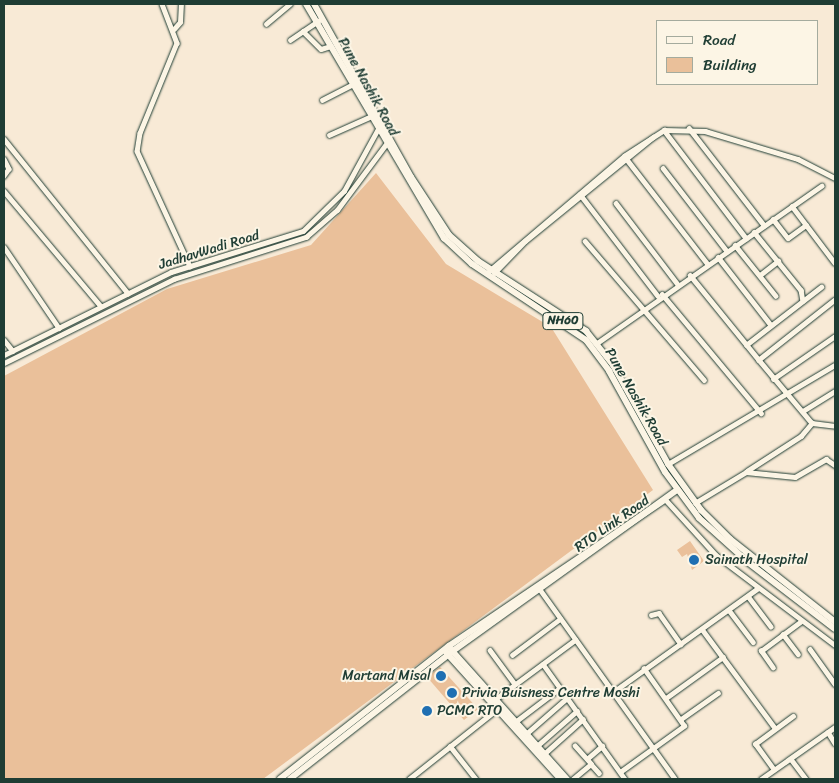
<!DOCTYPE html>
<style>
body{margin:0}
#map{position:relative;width:839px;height:783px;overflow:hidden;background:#f8ead6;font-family:Sriracha,sans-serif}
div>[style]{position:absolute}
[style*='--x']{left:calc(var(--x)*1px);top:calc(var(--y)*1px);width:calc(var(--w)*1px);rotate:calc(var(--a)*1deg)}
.building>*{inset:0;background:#eac09a}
.roads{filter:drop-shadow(0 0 1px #1f3d34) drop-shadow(0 0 1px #1f3d34)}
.minor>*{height:4.5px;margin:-2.25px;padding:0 2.25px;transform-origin:2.25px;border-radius:2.25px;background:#fcf5e5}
.major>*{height:5.5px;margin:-2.75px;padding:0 2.75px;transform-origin:2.75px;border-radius:2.75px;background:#fcf5e5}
.highway>*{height:6px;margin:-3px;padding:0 3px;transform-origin:3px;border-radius:3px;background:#fcf5e5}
.dots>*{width:14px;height:14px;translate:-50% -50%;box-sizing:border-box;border:2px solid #fcf5e5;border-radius:50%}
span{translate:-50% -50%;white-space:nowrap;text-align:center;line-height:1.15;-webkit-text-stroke:4px #fcf5e5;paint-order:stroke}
.shield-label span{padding:1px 4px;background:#fcf5e5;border:1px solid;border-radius:4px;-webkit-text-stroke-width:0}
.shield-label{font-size:12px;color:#1f3d34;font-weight:700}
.street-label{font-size:14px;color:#1f3d34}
.poi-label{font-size:14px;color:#1f3d34}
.left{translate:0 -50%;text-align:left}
.right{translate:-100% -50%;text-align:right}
.frame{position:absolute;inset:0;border:5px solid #1f3d34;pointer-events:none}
.legend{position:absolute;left:656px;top:20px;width:162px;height:65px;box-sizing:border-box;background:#fcf5e5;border:1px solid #a4ab9e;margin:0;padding:6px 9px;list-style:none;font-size:15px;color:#1f3d34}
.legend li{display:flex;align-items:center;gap:10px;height:25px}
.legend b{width:25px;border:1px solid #a4ab9e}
</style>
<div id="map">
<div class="building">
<div style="clip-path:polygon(376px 173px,446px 264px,551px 327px,653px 490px,263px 779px,4px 779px,4px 376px,167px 289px,311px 245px)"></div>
<div style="clip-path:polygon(690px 541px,704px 561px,692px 570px,687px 554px,682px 557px,677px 550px)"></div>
<div style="clip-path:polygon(440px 667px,478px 709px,464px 720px,427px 677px)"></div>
</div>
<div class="roads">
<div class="minor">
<div style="--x:162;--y:4;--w:42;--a:69"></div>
<div style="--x:177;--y:43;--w:97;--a:112.3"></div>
<div style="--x:140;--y:133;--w:18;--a:99"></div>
<div style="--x:137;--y:151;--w:127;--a:65.3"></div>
<div style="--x:266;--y:24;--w:31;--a:-40"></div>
<div style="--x:174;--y:29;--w:9;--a:-49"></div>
<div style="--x:180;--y:22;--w:18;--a:-87"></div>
<div style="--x:303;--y:31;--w:25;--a:45"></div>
<div style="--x:321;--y:49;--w:10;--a:-17"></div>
<div style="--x:290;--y:40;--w:34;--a:-34"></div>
<div style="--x:322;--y:100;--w:34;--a:-27"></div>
<div style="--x:689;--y:128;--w:123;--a:52.3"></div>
<div style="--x:664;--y:130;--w:136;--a:52.8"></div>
<div style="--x:329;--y:135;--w:49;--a:-24"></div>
<div style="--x:4;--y:139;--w:198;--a:51.2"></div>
<div style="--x:625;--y:157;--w:134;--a:52.3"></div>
<div style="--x:4;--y:159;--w:11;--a:63"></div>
<div style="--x:9;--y:169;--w:9;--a:126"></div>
<div style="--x:663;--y:168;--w:105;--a:52.4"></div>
<div style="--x:4;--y:191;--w:150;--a:49.9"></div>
<div style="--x:580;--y:194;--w:128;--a:52.6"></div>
<div style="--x:616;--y:203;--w:101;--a:52.7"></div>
<div style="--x:792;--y:206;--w:71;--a:53"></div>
<div style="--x:773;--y:219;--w:24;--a:52"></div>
<div style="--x:788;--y:238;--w:22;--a:-36"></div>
<div style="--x:754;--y:232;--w:75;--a:51"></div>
<div style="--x:801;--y:290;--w:11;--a:80"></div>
<div style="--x:585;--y:241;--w:183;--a:49.4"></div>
<div style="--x:735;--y:245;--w:65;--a:51.2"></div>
<div style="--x:4;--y:247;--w:98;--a:55.8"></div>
<div style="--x:718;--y:257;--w:86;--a:52.1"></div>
<div style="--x:489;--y:271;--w:177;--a:-40.4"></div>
<div style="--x:624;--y:156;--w:48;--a:-33"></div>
<div style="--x:664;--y:130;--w:41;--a:1.4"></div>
<div style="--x:705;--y:131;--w:97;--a:16.8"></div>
<div style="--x:798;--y:159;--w:42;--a:27.2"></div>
<div style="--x:494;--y:273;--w:45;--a:-45.9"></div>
<div style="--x:525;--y:241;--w:165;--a:-39.1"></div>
<div style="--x:690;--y:275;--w:109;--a:50.9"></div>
<div style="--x:760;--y:275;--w:23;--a:-38"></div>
<div style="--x:662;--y:294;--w:155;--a:50.2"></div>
<div style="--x:835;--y:300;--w:97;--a:141.7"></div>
<div style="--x:759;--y:360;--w:82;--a:49.9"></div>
<div style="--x:812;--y:423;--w:23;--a:7"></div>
<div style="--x:4;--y:340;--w:14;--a:51"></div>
<div style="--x:597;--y:343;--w:274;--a:-35"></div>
<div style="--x:746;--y:345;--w:95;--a:-37.7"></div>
<div style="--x:4;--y:355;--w:186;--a:-26.4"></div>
<div style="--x:171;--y:272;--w:138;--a:-17.3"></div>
<div style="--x:303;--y:231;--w:57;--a:-44.3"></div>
<div style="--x:344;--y:191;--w:73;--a:-61.3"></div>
<div style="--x:4;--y:363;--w:190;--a:-26.3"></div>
<div style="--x:174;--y:279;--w:139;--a:-17.7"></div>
<div style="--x:306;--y:237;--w:41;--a:-41.1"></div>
<div style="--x:337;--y:210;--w:87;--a:-53.4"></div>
<div style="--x:773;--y:379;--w:75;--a:-34.7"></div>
<div style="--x:803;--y:411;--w:38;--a:-32"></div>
<div style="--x:668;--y:464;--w:194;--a:-30.7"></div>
<div style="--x:747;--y:471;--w:64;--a:-32.9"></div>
<div style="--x:801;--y:436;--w:17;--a:-50"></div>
<div style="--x:665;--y:499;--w:76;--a:47.7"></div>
<div style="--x:716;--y:555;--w:149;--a:37.1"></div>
<div style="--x:695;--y:503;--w:60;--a:-31.3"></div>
<div style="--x:746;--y:472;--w:49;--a:5.8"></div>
<div style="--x:795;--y:477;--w:36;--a:-30"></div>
<div style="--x:826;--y:459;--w:11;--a:34"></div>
<div style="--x:539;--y:588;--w:234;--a:54.5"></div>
<div style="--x:748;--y:596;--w:38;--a:53"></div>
<div style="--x:729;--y:610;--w:40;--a:53"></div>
<div style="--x:651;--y:615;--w:8;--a:-14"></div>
<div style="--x:659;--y:613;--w:38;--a:55"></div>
<div style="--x:702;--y:629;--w:123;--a:53.6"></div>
<div style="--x:783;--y:634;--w:25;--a:53"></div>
<div style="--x:810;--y:649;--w:43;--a:54.5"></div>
<div style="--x:490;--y:650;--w:42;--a:53.7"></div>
<div style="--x:512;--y:655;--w:60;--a:-36.9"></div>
<div style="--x:543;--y:664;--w:141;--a:54.5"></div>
<div style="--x:773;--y:668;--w:21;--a:-125"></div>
<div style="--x:761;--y:651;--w:49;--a:-36.6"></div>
<div style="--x:613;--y:692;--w:177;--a:-35.6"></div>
<div style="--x:666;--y:698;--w:70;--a:-35.7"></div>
<div style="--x:494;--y:700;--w:101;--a:-36.5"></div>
<div style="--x:681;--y:719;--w:45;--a:-35.1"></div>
<div style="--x:515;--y:722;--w:56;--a:-37.1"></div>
<div style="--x:828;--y:732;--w:13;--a:58"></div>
<div style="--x:526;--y:734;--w:55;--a:-41.3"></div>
<div style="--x:450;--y:746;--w:42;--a:51.8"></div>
<div style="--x:537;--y:746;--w:53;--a:-41.2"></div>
<div style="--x:544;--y:754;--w:52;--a:-41.9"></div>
<div style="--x:587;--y:759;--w:20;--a:-41"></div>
<div style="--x:791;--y:759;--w:25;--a:53"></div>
<div style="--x:591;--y:764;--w:12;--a:48"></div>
<div style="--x:774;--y:770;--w:32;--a:-126"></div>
<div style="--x:755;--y:744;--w:47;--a:-36.4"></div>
<div style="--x:620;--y:772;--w:79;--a:-35.7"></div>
<div style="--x:684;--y:726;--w:70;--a:-125.1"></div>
<div style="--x:409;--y:779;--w:116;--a:-38.4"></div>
<div style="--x:573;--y:779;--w:23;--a:-40"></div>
<div style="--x:591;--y:764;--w:24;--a:-132"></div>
<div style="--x:761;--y:779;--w:90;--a:-35.1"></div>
</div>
<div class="major">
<div style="--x:450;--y:648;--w:176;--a:48.2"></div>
<div style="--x:447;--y:653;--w:170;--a:47.9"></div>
<div style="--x:280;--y:779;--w:215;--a:-38.2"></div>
<div style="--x:449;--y:646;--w:258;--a:-34.1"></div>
<div style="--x:290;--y:779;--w:207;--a:-38.1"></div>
<div style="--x:453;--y:651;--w:276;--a:-35.7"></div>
</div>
<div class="highway">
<div style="--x:306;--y:4;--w:272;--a:59.5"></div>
<div style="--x:444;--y:238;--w:38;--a:43"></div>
<div style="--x:472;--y:264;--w:137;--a:33.7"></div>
<div style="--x:586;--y:340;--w:39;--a:53"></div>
<div style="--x:609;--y:371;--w:115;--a:61"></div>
<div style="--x:665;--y:472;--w:57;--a:53.5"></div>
<div style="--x:699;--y:518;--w:67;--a:42"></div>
<div style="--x:749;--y:563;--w:108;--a:37.5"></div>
<div style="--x:314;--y:4;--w:198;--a:60.7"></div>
<div style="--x:411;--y:177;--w:69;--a:56.8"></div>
<div style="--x:449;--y:235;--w:39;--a:42"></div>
<div style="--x:478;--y:261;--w:129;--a:32.9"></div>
<div style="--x:586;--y:331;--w:43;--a:51.5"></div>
<div style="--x:613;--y:365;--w:113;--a:60.9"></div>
<div style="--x:668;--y:464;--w:57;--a:54.3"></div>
<div style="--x:701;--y:510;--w:41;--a:45"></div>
<div style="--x:730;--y:539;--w:134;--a:38.3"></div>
</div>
</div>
<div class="dots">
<div style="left:694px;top:560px;background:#1f6fb2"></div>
<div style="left:441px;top:676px;background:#1f6fb2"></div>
<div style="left:452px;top:693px;background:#1f6fb2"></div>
<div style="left:427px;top:711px;background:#1f6fb2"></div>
</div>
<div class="shield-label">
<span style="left:563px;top:321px">NH60</span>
</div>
<div class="street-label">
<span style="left:368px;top:87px;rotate:61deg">Pune Nashik Road</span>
<span style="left:209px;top:250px;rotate:-17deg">JadhavWadi Road</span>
<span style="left:636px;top:397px;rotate:60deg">Pune Nashik Road</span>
<span style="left:612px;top:524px;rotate:-35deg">RTO Link Road</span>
</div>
<div class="poi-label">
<span class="left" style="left:705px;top:560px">Sainath Hospital</span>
<span class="right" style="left:431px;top:676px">Martand Misal</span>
<span class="left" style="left:462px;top:693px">Privia Buisness Centre Moshi</span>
<span class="left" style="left:437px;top:711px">PCMC RTO</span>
</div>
<div class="frame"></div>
<ul class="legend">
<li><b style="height:6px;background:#fcf5e5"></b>Road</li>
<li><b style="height:14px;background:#eac09a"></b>Building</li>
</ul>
</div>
